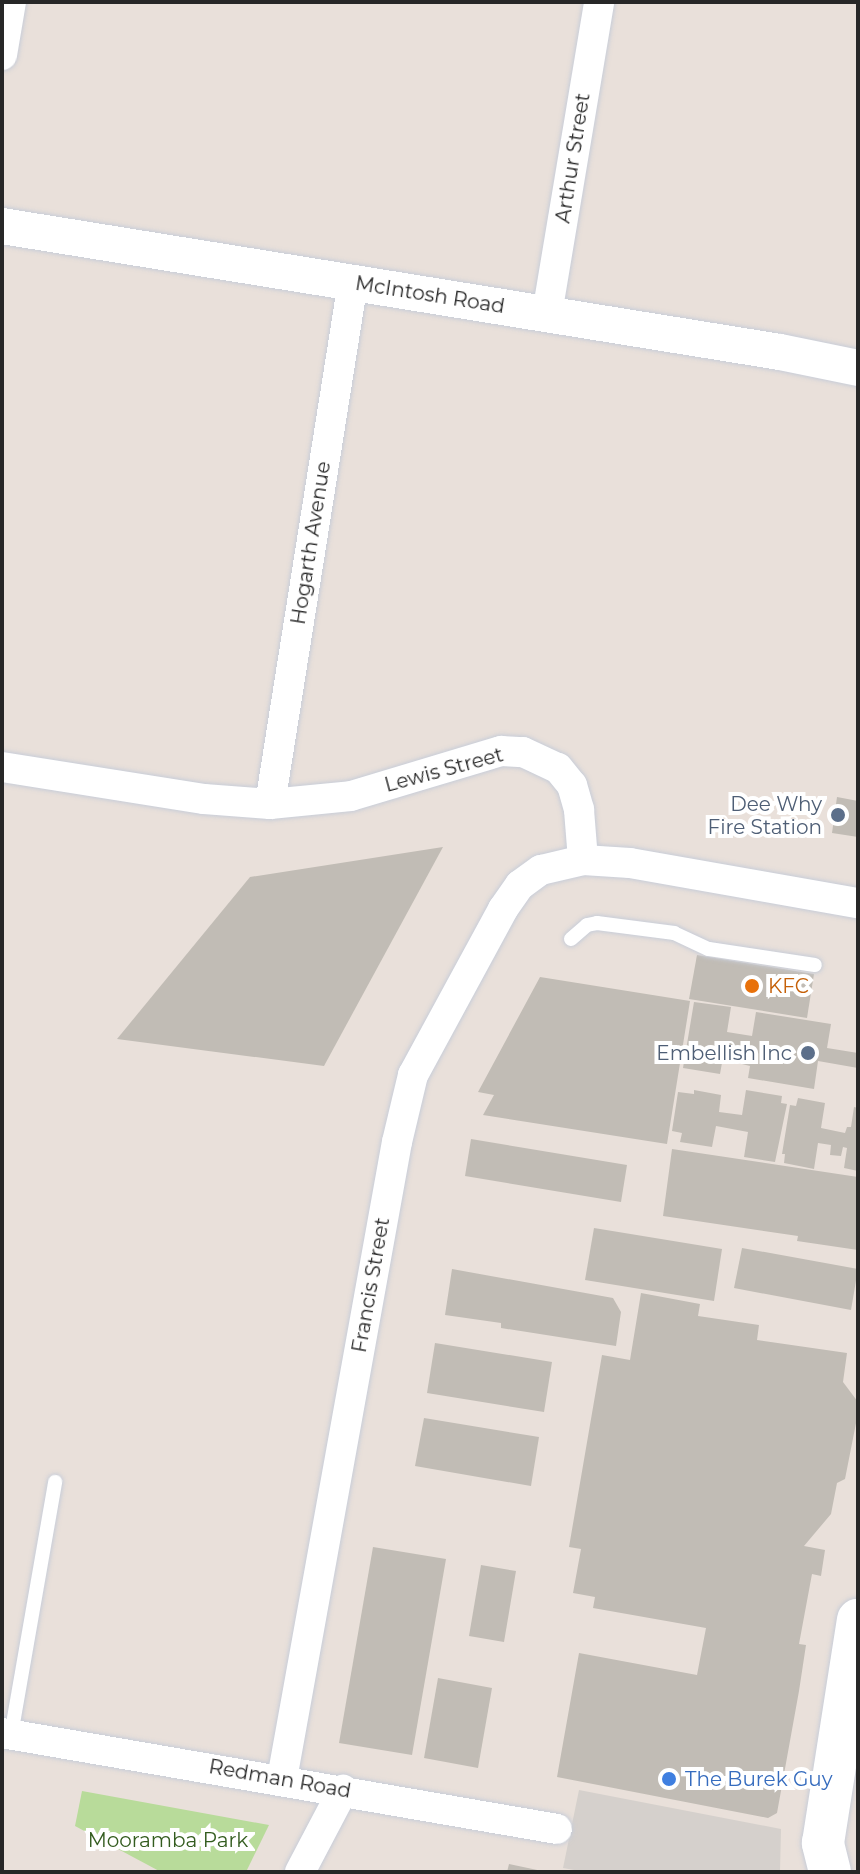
<!DOCTYPE html>
<style>
body{margin:0}
#map{position:relative;width:860px;height:1874px;overflow:hidden;background:#e9e0da;font-family:Montserrat,sans-serif}
div>[style]{position:absolute}
[style*='--x']{left:calc(var(--x)*1px);top:calc(var(--y)*1px);width:calc(var(--w)*1px);rotate:calc(var(--a)*1deg)}
.green>*{inset:0;background:#b8db9a}
.plaza>*{inset:0;background:#d5d0cc}
.building>*{inset:0;background:#c1bcb5}
.roads{filter:drop-shadow(0 0 2px #c8cdd8) drop-shadow(0 0 2px #c8cdd8)}
.service>*{height:14px;margin:-7px;padding:0 7px;transform-origin:7px;border-radius:7px;background:#fff}
.minor>*{height:30px;margin:-15px;padding:0 15px;transform-origin:15px;border-radius:15px;background:#fff}
.tertiary>*{height:36px;margin:-18px;padding:0 18px;transform-origin:18px;border-radius:18px;background:#fff}
.secondary>*{height:42px;margin:-21px;padding:0 21px;transform-origin:21px;border-radius:21px;background:#fff}
.dots>*{width:22px;height:22px;translate:-50% -50%;box-sizing:border-box;border:4px solid #fff;border-radius:50%}
span{translate:-50% -50%;white-space:nowrap;text-align:center;line-height:1.15;-webkit-text-stroke:8px #fff;paint-order:stroke}
.street-label{font-size:20px;color:#272727}
.service-label{font-size:20px;color:#4e5e75}
.right{translate:-100% -50%;text-align:right}
.food-label{font-size:20px;color:#c56008}
.left{translate:0 -50%;text-align:left}
.shop-label{font-size:20px;color:#366cbe}
.park-label{font-size:20px;color:#335c1f}
.frame{position:absolute;inset:0;border:4px solid #272727;pointer-events:none}
</style>
<div id="map">
<div class="green">
<div style="clip-path:polygon(82px 1791px,269px 1825px,246px 1872px,161px 1872px,75px 1826px)"></div>
</div>
<div class="plaza">
<div style="clip-path:polygon(579px 1790px,781px 1829px,780px 1872px,585px 1872px,563px 1868px)"></div>
</div>
<div class="building">
<div style="clip-path:polygon(837px 797px,858px 801px,858px 837px,832px 833px)"></div>
<div style="clip-path:polygon(443px 847px,324px 1066px,117px 1039px,250px 877px)"></div>
<div style="clip-path:polygon(697px 955px,814px 974px,807px 1018px,689px 999px)"></div>
<div style="clip-path:polygon(540px 977px,690px 1001px,667px 1144px,483px 1115px,494px 1095px,478px 1092px)"></div>
<div style="clip-path:polygon(694px 1002px,731px 1007px,727px 1032px,752px 1036px,756px 1012px,831px 1024px,827px 1048px,858px 1053px,858px 1068px,818px 1061px,814px 1089px,748px 1078px,750px 1066px,742px 1064px,744px 1049px,725px 1046px,720px 1074px,683px 1068px)"></div>
<div style="clip-path:polygon(694px 1090px,721px 1095px,719px 1112px,742px 1115px,746px 1090px,782px 1096px,781px 1103px,787px 1104px,775px 1162px,744px 1157px,748px 1132px,716px 1126px,712px 1147px,680px 1142px,682px 1133px,672px 1131px,678px 1092px,694px 1094px)"></div>
<div style="clip-path:polygon(798px 1098px,825px 1103px,821px 1128px,845px 1133px,847px 1127px,851px 1127px,854px 1107px,858px 1108px,858px 1171px,844px 1168px,847px 1148px,843px 1147px,841px 1156px,830px 1155px,831px 1145px,818px 1143px,814px 1169px,784px 1163px,785px 1154px,782px 1154px,790px 1105px,796px 1106px)"></div>
<div style="clip-path:polygon(471px 1139px,627px 1165px,621px 1202px,465px 1176px)"></div>
<div style="clip-path:polygon(672px 1149px,858px 1177px,858px 1250px,797px 1241px,798px 1236px,663px 1216px)"></div>
<div style="clip-path:polygon(594px 1228px,722px 1249px,714px 1301px,585px 1280px)"></div>
<div style="clip-path:polygon(742px 1248px,858px 1269px,851px 1310px,734px 1288px)"></div>
<div style="clip-path:polygon(452px 1269px,613px 1298px,621px 1312px,616px 1346px,501px 1328px,501px 1323px,445px 1315px)"></div>
<div style="clip-path:polygon(641px 1293px,700px 1304px,698px 1316px,759px 1325px,757px 1340px,847px 1353px,843px 1382px,858px 1402px,858px 1413px,845px 1479px,837px 1483px,831px 1514px,804px 1546px,825px 1550px,821px 1576px,812px 1574px,799px 1644px,806px 1645px,799px 1691px,777px 1813px,768px 1818px,557px 1777px,579px 1653px,697px 1675px,706px 1628px,593px 1608px,595px 1597px,573px 1593px,581px 1549px,569px 1547px,602px 1355px,630px 1360px)"></div>
<div style="clip-path:polygon(435px 1343px,552px 1362px,544px 1412px,427px 1393px)"></div>
<div style="clip-path:polygon(424px 1418px,539px 1437px,531px 1486px,415px 1466px)"></div>
<div style="clip-path:polygon(373px 1547px,446px 1559px,412px 1755px,339px 1743px)"></div>
<div style="clip-path:polygon(481px 1565px,516px 1571px,504px 1642px,469px 1636px)"></div>
<div style="clip-path:polygon(438px 1678px,492px 1688px,478px 1768px,424px 1758px)"></div>
<div style="clip-path:polygon(509px 1864px,542px 1871px,542px 1872px,507px 1872px)"></div>
</div>
<div class="roads">
<div class="service">
<div style="--x:571;--y:939;--w:21;--a:-41"></div>
<div style="--x:587;--y:925;--w:10;--a:-11"></div>
<div style="--x:597;--y:923;--w:78;--a:7.4"></div>
<div style="--x:674;--y:933;--w:38;--a:25"></div>
<div style="--x:709;--y:949;--w:107;--a:8.6"></div>
<div style="--x:11;--y:1735;--w:257;--a:-80.1"></div>
</div>
<div class="minor">
<div style="--x:2;--y:55;--w:54;--a:-80.4"></div>
<div style="--x:547;--y:314;--w:316;--a:-80.5"></div>
<div style="--x:2;--y:767;--w:205;--a:9"></div>
<div style="--x:204;--y:799;--w:66;--a:4.3"></div>
<div style="--x:270;--y:804;--w:81;--a:-5.6"></div>
<div style="--x:351;--y:796;--w:157;--a:-16.7"></div>
<div style="--x:501;--y:751;--w:22;--a:3"></div>
<div style="--x:523;--y:752;--w:38;--a:25"></div>
<div style="--x:558;--y:768;--w:22;--a:51"></div>
<div style="--x:572;--y:785;--w:26;--a:74"></div>
<div style="--x:579;--y:810;--w:50;--a:85.4"></div>
<div style="--x:270;--y:804;--w:529;--a:-80.97"></div>
<div style="--x:2;--y:1733;--w:563;--a:9.81"></div>
<div style="--x:282;--y:1779;--w:647;--a:-79.77"></div>
<div style="--x:397;--y:1142;--w:69;--a:-76.6"></div>
<div style="--x:413;--y:1075;--w:189;--a:-61.5"></div>
<div style="--x:503;--y:909;--w:29;--a:-55"></div>
<div style="--x:520;--y:885;--w:26;--a:-36"></div>
<div style="--x:541;--y:870;--w:43;--a:-13.4"></div>
<div style="--x:583;--y:860;--w:47;--a:3.7"></div>
<div style="--x:630;--y:863;--w:231;--a:10"></div>
<div style="--x:300;--y:1872;--w:93;--a:-62.3"></div>
</div>
<div class="tertiary">
<div style="--x:2;--y:226;--w:788;--a:9.2"></div>
<div style="--x:780;--y:352;--w:80;--a:11.6"></div>
</div>
<div class="secondary">
<div style="--x:830;--y:1872;--w:30;--a:-104"></div>
<div style="--x:823;--y:1843;--w:226;--a:-81.1"></div>
</div>
</div>
<div class="dots">
<div style="left:838px;top:815px;background:#5c6f8a"></div>
<div style="left:752px;top:986px;background:#e8710a"></div>
<div style="left:808px;top:1053px;background:#5c6f8a"></div>
<div style="left:669px;top:1779px;background:#3f7fe0"></div>
</div>
<div class="street-label">
<span style="left:573px;top:158px;rotate:-81deg">Arthur Street</span>
<span style="left:430px;top:295px;rotate:9deg">McIntosh Road</span>
<span style="left:311px;top:543px;rotate:-81deg">Hogarth Avenue</span>
<span style="left:444px;top:770px;rotate:-15deg">Lewis Street</span>
<span style="left:371px;top:1285px;rotate:-80deg">Francis Street</span>
<span style="left:280px;top:1779px;rotate:10deg">Redman Road</span>
</div>
<div class="service-label">
<span class="right" style="left:822px;top:816px">Dee Why<br>Fire Station</span>
<span class="right" style="left:792px;top:1053px">Embellish Inc</span>
</div>
<div class="food-label">
<span class="left" style="left:768px;top:986px">KFC</span>
</div>
<div class="shop-label">
<span class="left" style="left:685px;top:1779px">The Burek Guy</span>
</div>
<div class="park-label">
<span style="left:168px;top:1840px">Mooramba Park</span>
</div>
<div class="frame"></div>
</div>
